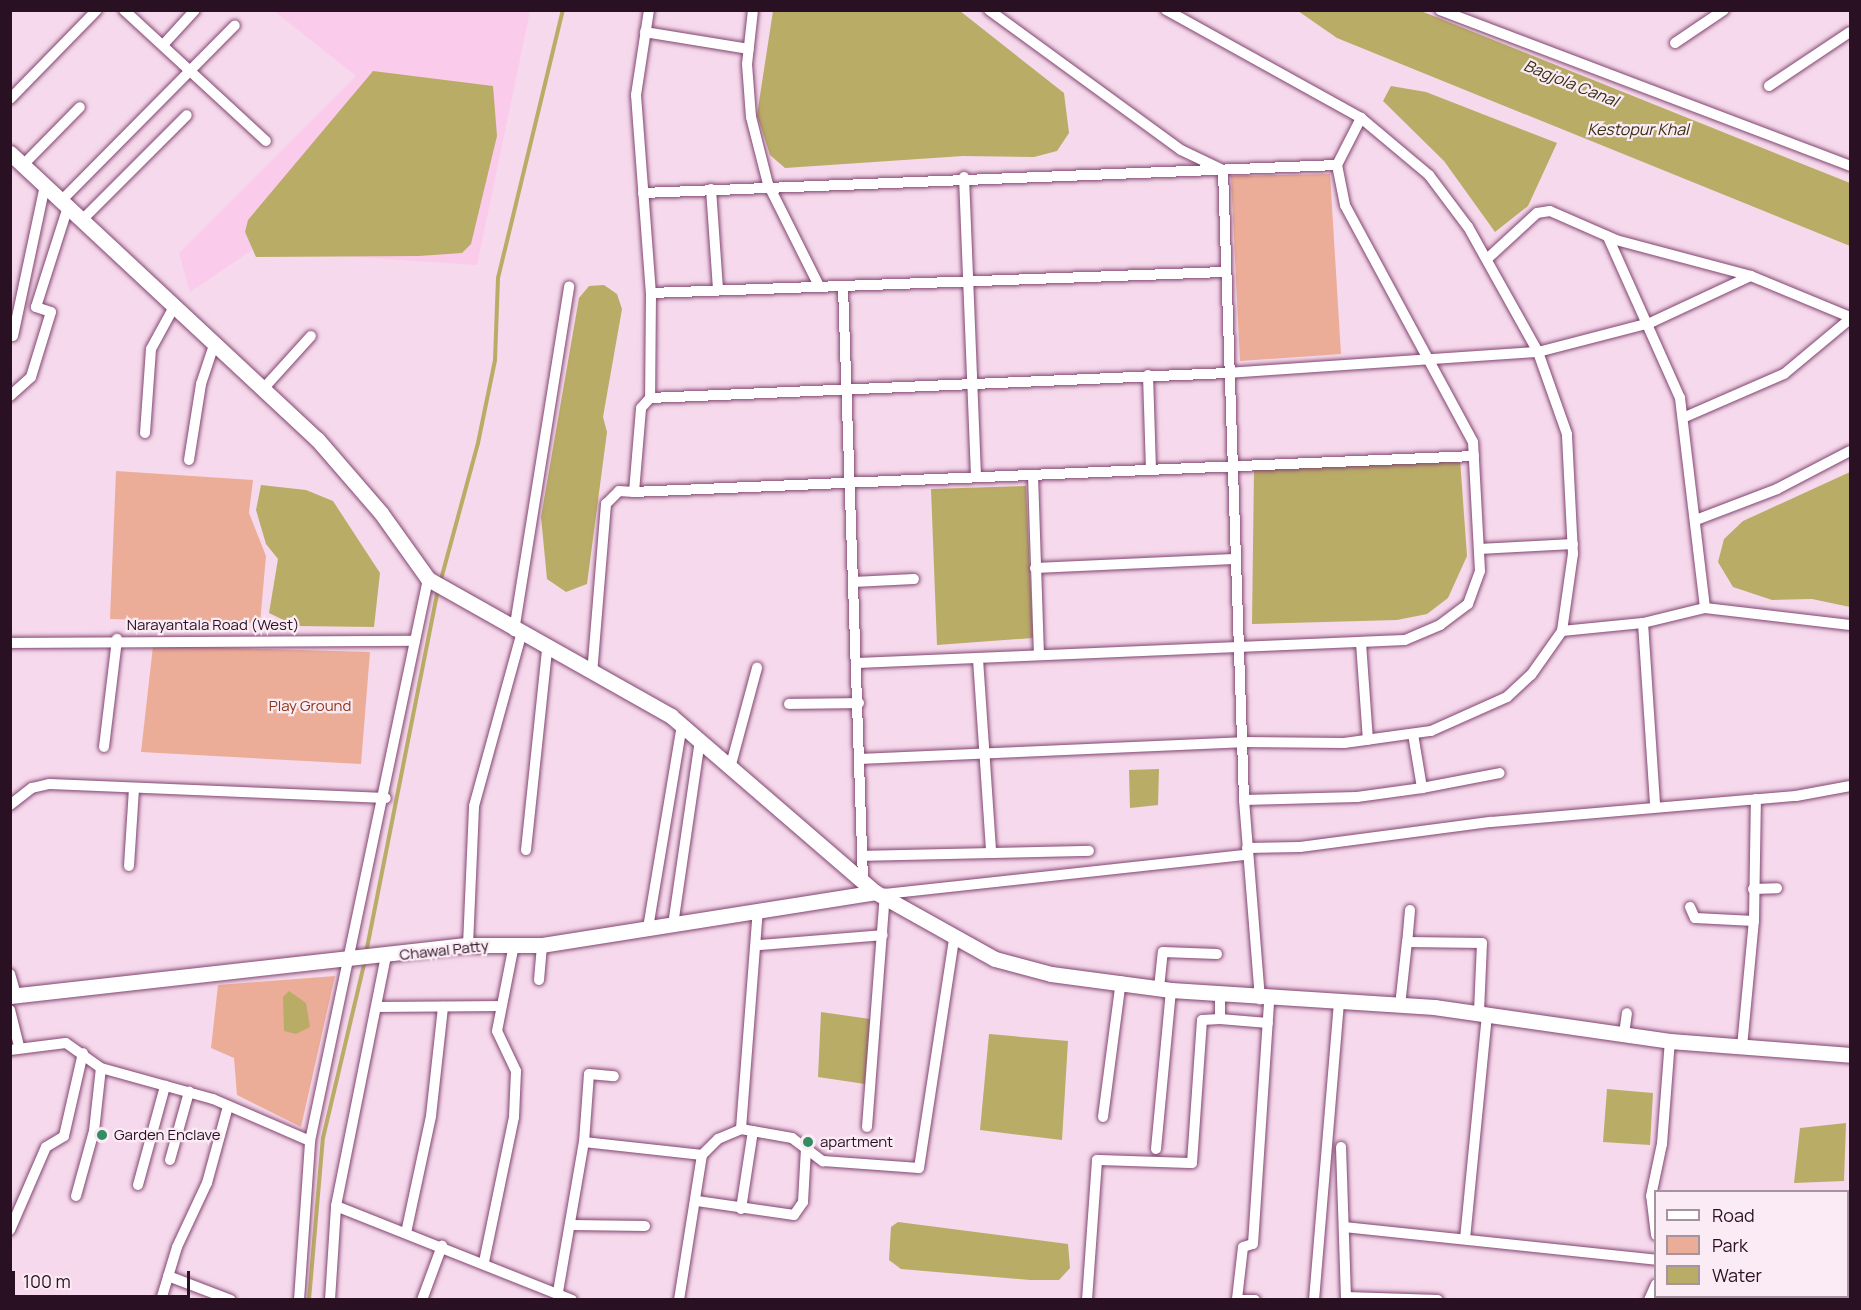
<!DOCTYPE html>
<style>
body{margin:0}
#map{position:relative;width:1861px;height:1310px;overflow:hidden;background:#f6d9ec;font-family:Manrope,sans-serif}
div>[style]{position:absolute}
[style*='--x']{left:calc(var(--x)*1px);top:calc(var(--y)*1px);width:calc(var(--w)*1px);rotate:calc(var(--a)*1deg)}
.built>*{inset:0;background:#fbcbeb}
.green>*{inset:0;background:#ecad98}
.water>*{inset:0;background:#b9ac67}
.stream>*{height:4px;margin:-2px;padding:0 2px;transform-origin:2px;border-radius:2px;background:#b9ac67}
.roads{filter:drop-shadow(0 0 2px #824570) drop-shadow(0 0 2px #824570)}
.street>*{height:10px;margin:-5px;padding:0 5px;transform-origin:5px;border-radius:5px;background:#fff}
.secondary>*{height:15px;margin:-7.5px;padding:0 7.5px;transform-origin:7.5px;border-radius:7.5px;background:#fff}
.dots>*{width:16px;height:16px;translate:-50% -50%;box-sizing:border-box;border:3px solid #faebf4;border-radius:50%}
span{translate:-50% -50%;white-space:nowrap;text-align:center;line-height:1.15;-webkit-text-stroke:4.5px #faebf4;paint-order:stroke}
.street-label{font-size:15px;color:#291022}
.park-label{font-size:15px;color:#8a3719}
.poi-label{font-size:15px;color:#291022}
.left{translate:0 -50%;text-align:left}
.water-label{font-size:16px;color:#352f10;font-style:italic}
.frame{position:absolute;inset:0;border:12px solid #291022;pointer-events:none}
.legend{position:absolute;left:1654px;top:1190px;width:195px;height:108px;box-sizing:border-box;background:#faebf4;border:2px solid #a693a0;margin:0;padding:8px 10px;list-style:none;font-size:18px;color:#291022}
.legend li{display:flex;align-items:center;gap:12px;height:30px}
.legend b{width:30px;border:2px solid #a693a0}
.scale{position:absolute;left:12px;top:1271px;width:178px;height:27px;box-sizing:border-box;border:3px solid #291022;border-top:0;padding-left:8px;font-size:18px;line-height:21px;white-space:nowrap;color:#291022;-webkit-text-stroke:4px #faebf4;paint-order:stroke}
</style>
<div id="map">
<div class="built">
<div style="clip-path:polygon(274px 11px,530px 11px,477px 265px,252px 250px,190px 292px,179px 253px,356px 76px)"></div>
</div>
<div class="green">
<div style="clip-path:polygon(1330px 174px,1341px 354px,1240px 361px,1231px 176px)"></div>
<div style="clip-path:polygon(116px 471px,253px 480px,249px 513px,266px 556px,260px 623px,110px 619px)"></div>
<div style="clip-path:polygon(153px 646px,370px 652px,361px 764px,141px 752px)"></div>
<div style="clip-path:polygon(335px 976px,301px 1127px,237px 1095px,234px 1058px,211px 1048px,218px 985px)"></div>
</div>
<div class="water">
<div style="clip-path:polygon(773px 11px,960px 11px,1064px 93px,1069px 133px,1057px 151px,1034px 157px,963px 156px,785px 168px,770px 155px,757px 115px)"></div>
<div style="clip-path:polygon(1298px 11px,1421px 11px,1850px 183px,1850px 246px,1337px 38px)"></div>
<div style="clip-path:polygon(373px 71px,493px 86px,497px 136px,471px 244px,462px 253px,419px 256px,256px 257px,245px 232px,248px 220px)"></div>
<div style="clip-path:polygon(1391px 86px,1426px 92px,1557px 143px,1528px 206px,1495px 232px,1444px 161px,1383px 101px)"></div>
<div style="clip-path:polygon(604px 285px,617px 294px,622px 309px,603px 417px,607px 432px,587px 584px,566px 592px,547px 579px,541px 517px,579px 298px,589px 286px)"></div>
<div style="clip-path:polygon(1460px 459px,1467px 556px,1448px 598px,1427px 614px,1397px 620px,1252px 624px,1254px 470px)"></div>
<div style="clip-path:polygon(1850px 472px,1850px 607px,1812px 599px,1772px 600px,1733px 587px,1718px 562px,1724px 539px,1743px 521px)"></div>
<div style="clip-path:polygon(261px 485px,306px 490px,333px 501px,380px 573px,374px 627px,296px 626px,269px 613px,278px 559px,266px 544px,256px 510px)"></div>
<div style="clip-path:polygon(1026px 486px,1033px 638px,937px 645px,931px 489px)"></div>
<div style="clip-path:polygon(1159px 769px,1158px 805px,1130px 808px,1129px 770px)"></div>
<div style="clip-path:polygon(289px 991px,306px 1003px,310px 1027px,296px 1034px,284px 1031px,283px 997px)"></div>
<div style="clip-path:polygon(821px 1012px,870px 1019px,865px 1084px,818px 1077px)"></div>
<div style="clip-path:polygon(989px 1034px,1068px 1041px,1062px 1140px,980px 1130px)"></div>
<div style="clip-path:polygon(1607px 1089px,1653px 1093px,1650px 1145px,1603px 1142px)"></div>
<div style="clip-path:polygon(1846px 1123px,1844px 1181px,1794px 1183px,1800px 1128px)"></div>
<div style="clip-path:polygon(898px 1222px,1068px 1244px,1070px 1268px,1059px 1280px,1030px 1280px,901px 1269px,889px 1260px,891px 1227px)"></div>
</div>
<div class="stream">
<div style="--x:440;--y:583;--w:145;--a:-74.8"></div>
<div style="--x:478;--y:443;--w:85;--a:-78.4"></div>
<div style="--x:495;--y:360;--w:82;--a:-87.9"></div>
<div style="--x:498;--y:278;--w:276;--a:-76.4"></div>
<div style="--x:366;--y:953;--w:370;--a:-78.8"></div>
<div style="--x:309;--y:1300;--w:163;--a:-85.1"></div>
<div style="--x:323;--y:1138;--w:182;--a:-76.7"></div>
</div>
<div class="roads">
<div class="street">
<div style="--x:124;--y:10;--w:193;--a:42.7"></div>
<div style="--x:649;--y:10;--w:86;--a:98.7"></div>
<div style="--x:636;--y:95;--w:199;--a:85.7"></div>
<div style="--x:651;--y:293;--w:105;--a:90.5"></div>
<div style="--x:753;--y:10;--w:54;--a:96.3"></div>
<div style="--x:747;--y:64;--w:53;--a:85.7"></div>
<div style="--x:751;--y:117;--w:69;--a:75.8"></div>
<div style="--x:768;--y:184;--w:114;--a:63.4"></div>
<div style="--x:989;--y:10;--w:238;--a:36.1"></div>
<div style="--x:1181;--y:150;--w:47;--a:25.5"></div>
<div style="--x:1223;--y:170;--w:630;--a:88.09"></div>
<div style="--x:1244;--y:800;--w:200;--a:85.4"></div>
<div style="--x:1440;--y:10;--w:439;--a:20.8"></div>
<div style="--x:645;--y:32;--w:105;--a:9.3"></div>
<div style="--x:1675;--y:43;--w:59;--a:-34"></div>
<div style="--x:163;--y:45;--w:47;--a:-47.6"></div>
<div style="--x:1769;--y:86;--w:97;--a:-33.7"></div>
<div style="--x:10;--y:99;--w:124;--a:-45.7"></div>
<div style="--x:23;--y:165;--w:81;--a:-45.5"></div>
<div style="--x:964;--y:177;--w:299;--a:87.7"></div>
<div style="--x:711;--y:189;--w:101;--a:86"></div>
<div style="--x:643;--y:193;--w:695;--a:-2.31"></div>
<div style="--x:61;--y:201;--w:247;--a:-45.3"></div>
<div style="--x:82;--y:220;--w:148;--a:-45"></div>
<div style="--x:1608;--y:237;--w:176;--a:65.9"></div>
<div style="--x:1680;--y:398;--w:211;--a:83.2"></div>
<div style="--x:1487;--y:259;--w:68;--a:-42.6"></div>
<div style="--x:1537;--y:213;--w:13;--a:-9"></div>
<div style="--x:1550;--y:211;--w:72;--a:23.7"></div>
<div style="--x:1616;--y:240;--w:140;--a:14.9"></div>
<div style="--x:1751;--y:276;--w:107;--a:22.5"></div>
<div style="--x:843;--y:287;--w:593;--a:88.07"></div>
<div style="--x:651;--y:293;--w:572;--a:-2.1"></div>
<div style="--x:13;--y:336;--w:153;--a:-78"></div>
<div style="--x:1148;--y:375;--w:95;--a:88.2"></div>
<div style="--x:264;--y:388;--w:70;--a:-47.9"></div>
<div style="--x:10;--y:396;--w:28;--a:-42"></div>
<div style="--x:31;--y:377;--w:68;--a:-72.9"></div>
<div style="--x:51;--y:312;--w:16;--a:-162"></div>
<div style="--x:36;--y:307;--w:105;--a:-72.3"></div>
<div style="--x:1685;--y:417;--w:108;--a:-23.5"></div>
<div style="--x:1784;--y:374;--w:86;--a:-39.8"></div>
<div style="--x:145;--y:433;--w:84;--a:-85.9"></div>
<div style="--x:151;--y:349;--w:50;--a:-61.4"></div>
<div style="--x:1474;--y:456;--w:841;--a:177.55"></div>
<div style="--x:634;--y:492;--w:84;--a:-85.2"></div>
<div style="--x:641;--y:408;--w:13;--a:-48"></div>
<div style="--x:650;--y:398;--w:579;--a:-2.48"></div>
<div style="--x:1228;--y:373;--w:311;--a:-3.9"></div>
<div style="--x:1538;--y:352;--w:116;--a:-14.5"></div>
<div style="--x:1650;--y:323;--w:111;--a:-25"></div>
<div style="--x:189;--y:460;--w:77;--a:-81"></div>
<div style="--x:201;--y:384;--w:44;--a:-71.6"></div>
<div style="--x:1033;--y:475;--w:180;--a:88.1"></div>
<div style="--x:1696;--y:520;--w:87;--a:-20.9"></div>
<div style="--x:1777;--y:489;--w:82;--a:-27.5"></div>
<div style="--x:1479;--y:549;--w:94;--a:-3"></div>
<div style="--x:1035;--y:568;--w:199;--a:-2.6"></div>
<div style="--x:853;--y:582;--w:61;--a:-2.8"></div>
<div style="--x:1643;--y:623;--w:182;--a:86.2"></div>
<div style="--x:514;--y:631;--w:349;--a:-80.9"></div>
<div style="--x:1562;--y:631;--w:81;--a:-5.6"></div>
<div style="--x:1643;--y:623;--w:64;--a:-13.6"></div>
<div style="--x:1705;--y:608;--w:146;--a:6.7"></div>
<div style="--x:10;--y:643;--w:405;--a:-0.3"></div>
<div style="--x:1361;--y:643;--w:97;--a:85.9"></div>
<div style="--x:978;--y:659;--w:193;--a:86.1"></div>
<div style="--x:857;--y:663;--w:548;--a:-2.4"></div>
<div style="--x:1405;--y:640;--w:38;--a:-23"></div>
<div style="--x:1440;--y:625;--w:35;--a:-37"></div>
<div style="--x:1468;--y:604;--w:35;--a:-70"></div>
<div style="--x:1480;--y:571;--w:129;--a:-93.1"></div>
<div style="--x:1473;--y:442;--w:269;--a:-118.4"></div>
<div style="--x:1345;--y:205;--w:41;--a:-101.3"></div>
<div style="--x:1337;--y:165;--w:53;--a:-62.9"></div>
<div style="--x:592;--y:674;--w:171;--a:-85.3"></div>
<div style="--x:606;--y:504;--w:18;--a:-45"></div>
<div style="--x:619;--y:491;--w:15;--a:4"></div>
<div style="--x:789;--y:704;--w:70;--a:-0.8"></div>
<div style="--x:1413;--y:734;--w:55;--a:80.5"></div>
<div style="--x:1422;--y:788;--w:79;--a:-10.9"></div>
<div style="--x:104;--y:747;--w:109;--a:-83.1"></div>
<div style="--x:859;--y:759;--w:383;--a:-2.5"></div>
<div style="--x:1242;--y:742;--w:102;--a:0.6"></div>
<div style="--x:1344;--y:743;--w:88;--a:-7.9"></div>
<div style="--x:1431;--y:731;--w:83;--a:-24.1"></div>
<div style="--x:1507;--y:697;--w:33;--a:-43"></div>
<div style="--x:1531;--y:675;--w:54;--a:-54.8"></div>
<div style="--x:1562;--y:631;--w:78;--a:-81.9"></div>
<div style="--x:1573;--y:554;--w:120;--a:-92.9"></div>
<div style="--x:1567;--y:434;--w:87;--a:-109.5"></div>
<div style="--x:1538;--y:352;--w:143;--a:-119.2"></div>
<div style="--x:1468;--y:227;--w:65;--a:-126.9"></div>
<div style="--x:1429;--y:175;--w:89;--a:-140"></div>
<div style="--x:1361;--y:118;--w:223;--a:-151"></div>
<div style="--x:730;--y:768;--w:104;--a:-74.9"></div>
<div style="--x:1244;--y:800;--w:113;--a:-1.5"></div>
<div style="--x:1357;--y:797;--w:66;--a:-7.9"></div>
<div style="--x:10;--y:805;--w:28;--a:-38"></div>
<div style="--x:32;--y:788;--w:18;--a:-13"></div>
<div style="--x:50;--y:784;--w:336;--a:2.4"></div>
<div style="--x:1247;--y:848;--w:53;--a:-1.1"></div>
<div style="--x:1300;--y:847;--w:193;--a:-7.5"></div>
<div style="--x:1491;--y:822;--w:306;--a:-4.9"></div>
<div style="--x:1796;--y:796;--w:55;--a:-10.5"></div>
<div style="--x:526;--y:850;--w:202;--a:-84"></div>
<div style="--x:862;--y:856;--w:227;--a:-1.3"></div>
<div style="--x:129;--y:866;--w:78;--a:-86.3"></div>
<div style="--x:1753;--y:889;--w:24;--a:-2"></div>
<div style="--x:1690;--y:907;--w:12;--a:66"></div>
<div style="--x:1695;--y:918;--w:59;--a:2.9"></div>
<div style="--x:1410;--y:910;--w:32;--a:95"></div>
<div style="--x:1407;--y:942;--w:75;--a:0.8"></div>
<div style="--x:1482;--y:943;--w:68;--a:92.5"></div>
<div style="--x:673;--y:925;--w:187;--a:-81.7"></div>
<div style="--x:648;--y:928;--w:206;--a:-80.5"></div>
<div style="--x:468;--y:945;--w:139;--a:-87.5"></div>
<div style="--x:474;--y:806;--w:177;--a:-74.6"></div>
<div style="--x:759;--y:945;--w:124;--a:-4.6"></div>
<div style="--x:10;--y:974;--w:22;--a:74"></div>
<div style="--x:539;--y:980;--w:35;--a:-85"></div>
<div style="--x:1159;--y:988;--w:36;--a:-84"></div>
<div style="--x:1163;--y:952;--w:54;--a:2.1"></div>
<div style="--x:1400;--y:1006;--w:64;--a:-83.8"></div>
<div style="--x:379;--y:1007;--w:122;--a:-0.5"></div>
<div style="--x:10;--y:1010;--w:37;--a:76"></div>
<div style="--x:1220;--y:1019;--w:48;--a:4.8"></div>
<div style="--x:1624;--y:1034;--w:21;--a:-82"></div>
<div style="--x:1742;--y:1047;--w:127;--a:-84.6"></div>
<div style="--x:1754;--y:921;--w:122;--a:-89.1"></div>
<div style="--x:10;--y:1050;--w:56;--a:-7.1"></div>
<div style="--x:66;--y:1043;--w:43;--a:35.5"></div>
<div style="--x:101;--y:1068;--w:116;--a:15.5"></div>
<div style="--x:213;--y:1099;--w:106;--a:23.4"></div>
<div style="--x:1103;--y:1117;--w:137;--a:-82.5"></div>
<div style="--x:867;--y:1127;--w:234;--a:-85.6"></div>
<div style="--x:885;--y:894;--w:363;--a:-6.2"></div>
<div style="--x:741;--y:1129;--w:220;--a:-85.6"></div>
<div style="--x:584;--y:1142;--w:119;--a:6.3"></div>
<div style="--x:702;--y:1155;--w:23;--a:-45"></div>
<div style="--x:718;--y:1139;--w:25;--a:-23"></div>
<div style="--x:741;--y:1129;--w:52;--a:10"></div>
<div style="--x:792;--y:1138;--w:39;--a:37"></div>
<div style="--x:823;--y:1161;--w:96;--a:4.2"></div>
<div style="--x:919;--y:1168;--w:232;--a:-81.3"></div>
<div style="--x:1341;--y:1147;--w:153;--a:88.1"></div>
<div style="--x:1156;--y:1149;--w:160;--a:-84.6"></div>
<div style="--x:170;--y:1160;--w:71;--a:-74.4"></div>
<div style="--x:138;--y:1185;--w:103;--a:-74.7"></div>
<div style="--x:76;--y:1196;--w:67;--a:-74.5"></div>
<div style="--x:94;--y:1131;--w:63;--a:-83.7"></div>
<div style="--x:697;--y:1201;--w:98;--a:8.2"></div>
<div style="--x:794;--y:1215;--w:16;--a:-55"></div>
<div style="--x:803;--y:1202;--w:53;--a:-86.8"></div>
<div style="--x:336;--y:1206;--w:254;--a:21.7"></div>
<div style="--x:741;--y:1209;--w:79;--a:-81.3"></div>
<div style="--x:572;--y:1225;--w:73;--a:0.8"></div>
<div style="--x:1344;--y:1227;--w:314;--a:6"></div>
<div style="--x:10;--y:1230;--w:90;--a:-66.6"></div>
<div style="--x:46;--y:1147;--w:21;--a:-31"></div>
<div style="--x:64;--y:1136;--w:85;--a:-77.1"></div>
<div style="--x:406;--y:1233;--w:120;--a:-77.9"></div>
<div style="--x:431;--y:1116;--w:110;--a:-83.7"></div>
<div style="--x:1656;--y:1235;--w:39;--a:-97"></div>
<div style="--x:1651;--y:1196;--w:53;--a:-78.1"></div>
<div style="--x:1662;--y:1144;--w:103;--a:-85.6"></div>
<div style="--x:1465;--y:1239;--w:227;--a:-84.4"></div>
<div style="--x:484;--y:1262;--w:148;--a:-78.3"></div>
<div style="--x:514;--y:1117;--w:46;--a:-87.5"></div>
<div style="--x:516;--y:1071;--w:44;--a:-115.4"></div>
<div style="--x:497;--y:1031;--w:89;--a:-78.9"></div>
<div style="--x:168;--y:1276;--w:67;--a:20.9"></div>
<div style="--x:558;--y:1292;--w:152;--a:-80.2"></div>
<div style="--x:584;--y:1142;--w:68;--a:-85.8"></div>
<div style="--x:589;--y:1074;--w:25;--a:5"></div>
<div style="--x:1346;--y:1297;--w:92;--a:1.9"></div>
<div style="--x:1237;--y:1299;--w:52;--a:-83.4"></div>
<div style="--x:1243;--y:1247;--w:10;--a:-17"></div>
<div style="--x:1253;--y:1244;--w:245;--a:-86.2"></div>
<div style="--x:161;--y:1300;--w:55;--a:-73.2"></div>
<div style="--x:177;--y:1247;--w:71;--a:-64.9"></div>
<div style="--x:207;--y:1183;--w:80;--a:-74.7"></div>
<div style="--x:299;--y:1300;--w:159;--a:-86"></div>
<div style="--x:310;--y:1141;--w:574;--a:-78.14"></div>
<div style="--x:330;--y:1300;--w:94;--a:-86.3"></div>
<div style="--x:336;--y:1206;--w:256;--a:-78.7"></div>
<div style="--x:422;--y:1300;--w:58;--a:-69.7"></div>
<div style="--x:679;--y:1300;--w:147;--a:-81"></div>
<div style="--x:1087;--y:1300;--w:140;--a:-85.9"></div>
<div style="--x:1097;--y:1160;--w:95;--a:1.8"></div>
<div style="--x:1192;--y:1163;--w:143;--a:-86"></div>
<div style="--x:1202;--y:1020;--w:18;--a:-3"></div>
<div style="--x:1220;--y:1019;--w:24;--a:-90"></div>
<div style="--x:1237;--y:1300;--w:18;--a:0"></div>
<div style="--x:1314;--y:1300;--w:297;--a:-85.2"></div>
<div style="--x:1649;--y:1300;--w:17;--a:-66"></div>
</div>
<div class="secondary">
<div style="--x:10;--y:153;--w:420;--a:43"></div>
<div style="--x:317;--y:439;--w:98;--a:49.1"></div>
<div style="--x:381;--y:513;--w:81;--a:54.5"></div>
<div style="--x:428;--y:579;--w:279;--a:29.4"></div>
<div style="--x:671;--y:716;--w:269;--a:40.8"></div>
<div style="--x:875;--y:892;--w:137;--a:29.2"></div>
<div style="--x:995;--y:959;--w:58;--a:15"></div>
<div style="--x:1051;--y:974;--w:121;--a:7.6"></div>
<div style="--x:1171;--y:990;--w:264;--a:3.7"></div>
<div style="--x:1434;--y:1007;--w:238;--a:8.2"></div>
<div style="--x:1670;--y:1041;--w:181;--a:4.4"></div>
<div style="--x:10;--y:996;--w:461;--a:-6.4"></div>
<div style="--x:468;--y:945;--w:74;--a:0"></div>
<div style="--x:542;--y:945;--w:337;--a:-9"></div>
</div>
</div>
<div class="dots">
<div style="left:102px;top:1135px;background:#338d62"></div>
<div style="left:808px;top:1142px;background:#338d62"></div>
</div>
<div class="street-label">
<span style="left:213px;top:625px">Narayantala Road (West)</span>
<span style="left:444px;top:950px;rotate:-6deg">Chawal Patty</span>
</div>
<div class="park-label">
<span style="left:310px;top:706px">Play Ground</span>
</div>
<div class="poi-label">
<span class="left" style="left:114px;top:1135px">Garden Enclave</span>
<span class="left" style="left:820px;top:1142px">apartment</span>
</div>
<div class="water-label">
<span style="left:1571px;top:83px;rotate:22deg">Bagjola Canal</span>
<span style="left:1638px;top:129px">Kestopur Khal</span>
</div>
<div class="frame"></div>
<ul class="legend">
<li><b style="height:8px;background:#fff"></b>Road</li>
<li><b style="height:16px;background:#ecad98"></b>Park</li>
<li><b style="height:16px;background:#b9ac67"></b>Water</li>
</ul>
<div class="scale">100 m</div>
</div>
